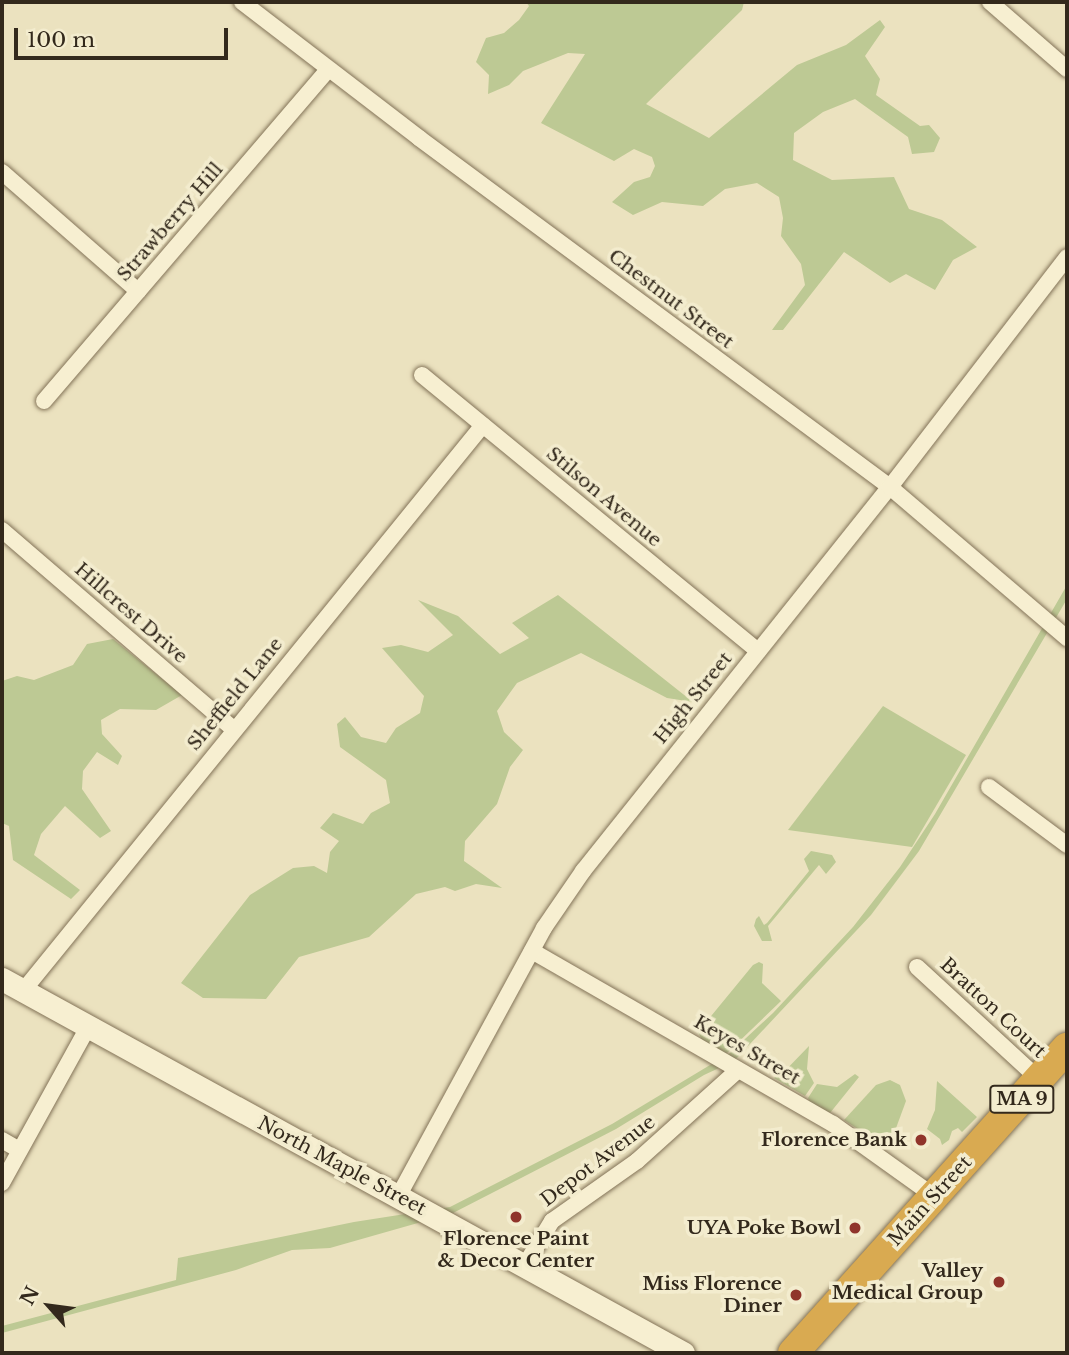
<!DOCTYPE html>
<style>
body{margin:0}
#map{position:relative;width:1069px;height:1355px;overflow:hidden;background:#ebe2bf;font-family:"Libre Baskerville",serif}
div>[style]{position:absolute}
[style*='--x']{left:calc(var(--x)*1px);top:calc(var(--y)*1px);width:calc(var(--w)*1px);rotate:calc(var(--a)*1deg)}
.green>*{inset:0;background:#bdc994}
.roads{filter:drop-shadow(0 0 2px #837358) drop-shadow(0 0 2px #837358)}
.street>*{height:16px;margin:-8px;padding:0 8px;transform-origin:8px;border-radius:8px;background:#f7efd1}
.secondary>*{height:23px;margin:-11.5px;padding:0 11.5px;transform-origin:11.5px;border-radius:11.5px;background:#f7efd1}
.highway>*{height:30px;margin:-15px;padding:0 15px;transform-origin:15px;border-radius:15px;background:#d9aa51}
.dots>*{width:19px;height:19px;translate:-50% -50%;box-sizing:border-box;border:4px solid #f3ecce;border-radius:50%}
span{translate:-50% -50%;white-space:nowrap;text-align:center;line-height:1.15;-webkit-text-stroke:7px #f3ecce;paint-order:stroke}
.shield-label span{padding:2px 5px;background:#f3ecce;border:2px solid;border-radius:5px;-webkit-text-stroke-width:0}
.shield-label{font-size:18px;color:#33291c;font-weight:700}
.street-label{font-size:19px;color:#33291c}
.poi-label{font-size:19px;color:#33291c;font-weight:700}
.right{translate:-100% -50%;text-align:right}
.frame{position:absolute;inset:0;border:4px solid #33291c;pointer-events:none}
.north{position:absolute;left:14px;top:1271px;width:70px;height:70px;-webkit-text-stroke:5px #f3ecce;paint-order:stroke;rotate:298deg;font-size:19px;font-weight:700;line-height:28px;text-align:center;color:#33291c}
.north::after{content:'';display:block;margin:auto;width:24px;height:32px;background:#33291c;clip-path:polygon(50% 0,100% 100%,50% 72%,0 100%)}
.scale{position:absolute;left:14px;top:28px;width:214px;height:32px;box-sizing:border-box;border:4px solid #33291c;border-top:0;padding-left:9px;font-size:21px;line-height:24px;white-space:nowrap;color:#33291c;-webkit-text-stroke:5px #f3ecce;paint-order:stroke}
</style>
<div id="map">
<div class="green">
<div style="clip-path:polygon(526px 2px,744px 2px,742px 10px,646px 104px,709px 138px,797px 65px,846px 45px,880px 20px,885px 27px,865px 56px,880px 79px,876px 95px,920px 126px,929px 125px,940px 138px,934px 152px,912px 154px,908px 137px,855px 99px,823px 112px,794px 133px,793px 160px,832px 180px,894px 177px,909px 209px,942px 220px,977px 247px,953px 260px,935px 290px,906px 274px,890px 283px,844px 252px,783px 330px,772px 330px,805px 285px,801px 264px,781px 236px,783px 218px,779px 197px,757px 183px,725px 189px,703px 206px,662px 202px,633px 215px,612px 202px,634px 182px,650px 177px,655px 166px,652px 157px,634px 149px,614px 161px,541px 123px,585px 54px,568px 53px,523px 71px,509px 85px,488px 94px,489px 75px,476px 62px,486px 38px,504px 33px,519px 20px,529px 6px)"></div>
<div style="clip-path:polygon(1067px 585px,1067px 599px,919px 851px,871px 915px,734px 1061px,704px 1075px,616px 1129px,453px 1213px,330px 1248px,292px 1250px,236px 1270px,2px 1333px,2px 1326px,176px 1280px,178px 1258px,354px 1222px,450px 1207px,612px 1124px,730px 1053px,773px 1013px,853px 927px,900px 867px,935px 814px)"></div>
<div style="clip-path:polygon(558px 595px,693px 702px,667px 698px,581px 653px,517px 683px,497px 711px,504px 732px,523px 750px,510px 767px,497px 804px,465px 841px,464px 861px,502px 888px,476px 884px,455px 891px,445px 887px,416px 894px,369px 937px,299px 957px,266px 999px,203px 998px,181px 983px,250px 895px,293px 868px,314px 866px,327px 873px,330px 852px,339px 841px,320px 828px,333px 813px,363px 824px,371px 813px,390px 803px,386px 780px,340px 747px,337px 724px,345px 717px,361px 737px,386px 743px,396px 728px,420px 713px,424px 696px,382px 648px,401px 645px,428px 652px,453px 635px,418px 600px,458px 616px,500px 654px,529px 638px,512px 623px)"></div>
<div style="clip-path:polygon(113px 639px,182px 695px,156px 710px,120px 709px,101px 720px,102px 734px,122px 756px,118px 765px,97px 752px,83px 771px,82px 789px,111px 831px,100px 838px,65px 806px,41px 834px,34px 855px,80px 890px,71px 899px,13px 860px,9px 826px,2px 823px,2px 681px,17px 676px,34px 680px,73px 665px,87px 644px)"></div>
<div style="clip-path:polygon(883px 706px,966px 755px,912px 847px,788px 830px)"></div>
<div style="clip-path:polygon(811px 851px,832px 855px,836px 862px,826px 874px,819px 865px,768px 926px,772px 941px,762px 941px,754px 926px,756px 919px,759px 916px,764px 925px,767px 923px,809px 871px,804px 859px)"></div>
<div style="clip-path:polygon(759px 962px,763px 964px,762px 983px,781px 1001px,726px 1054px,702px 1040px,698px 1032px,753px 965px)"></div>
<div style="clip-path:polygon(809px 1046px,807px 1069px,814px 1083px,805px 1096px,774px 1078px,776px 1075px,779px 1077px)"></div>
<div style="clip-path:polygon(855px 1074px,859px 1077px,830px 1113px,810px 1103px,808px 1098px,817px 1084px,837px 1087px)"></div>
<div style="clip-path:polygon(890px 1080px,900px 1085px,906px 1101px,892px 1139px,885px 1147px,844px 1120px,876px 1085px)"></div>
<div style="clip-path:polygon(937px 1081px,977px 1117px,962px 1132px,958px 1128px,952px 1131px,949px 1140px,942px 1145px,940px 1139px,927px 1129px,935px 1110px)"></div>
</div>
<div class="roads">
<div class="street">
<div style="--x:242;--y:2;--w:223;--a:37.5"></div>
<div style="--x:419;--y:138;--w:586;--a:36.54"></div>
<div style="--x:890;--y:487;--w:233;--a:40.5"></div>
<div style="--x:990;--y:2;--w:102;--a:41"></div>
<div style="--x:2;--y:172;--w:181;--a:41.2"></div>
<div style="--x:422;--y:375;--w:435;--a:39.4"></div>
<div style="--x:44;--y:401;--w:436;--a:-49.4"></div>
<div style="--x:2;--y:530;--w:305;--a:40.7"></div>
<div style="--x:989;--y:787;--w:97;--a:36.6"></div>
<div style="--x:532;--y:951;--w:347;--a:29.9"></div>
<div style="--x:833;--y:1124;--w:124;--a:35.5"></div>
<div style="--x:917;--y:967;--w:167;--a:42.6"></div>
<div style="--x:23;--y:991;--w:729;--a:-50.9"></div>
<div style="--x:2;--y:1140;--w:20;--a:30"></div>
<div style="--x:2;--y:1183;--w:178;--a:-61.1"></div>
<div style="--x:398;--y:1197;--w:306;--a:-61.5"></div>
<div style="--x:544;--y:928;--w:69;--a:-55.6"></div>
<div style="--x:583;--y:871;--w:492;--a:-51.4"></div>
<div style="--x:890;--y:487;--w:290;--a:-52.4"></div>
<div style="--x:525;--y:1265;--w:52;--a:-58.5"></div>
<div style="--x:552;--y:1221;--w:104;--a:-35.2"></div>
<div style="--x:637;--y:1161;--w:136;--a:-42"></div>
</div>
<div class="secondary">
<div style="--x:2;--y:979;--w:777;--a:28.78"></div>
</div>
<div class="highway">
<div style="--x:793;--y:1353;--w:410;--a:-48.1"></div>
</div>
</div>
<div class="dots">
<div style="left:921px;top:1140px;background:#90342b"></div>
<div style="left:516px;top:1217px;background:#90342b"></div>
<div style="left:855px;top:1228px;background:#90342b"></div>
<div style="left:999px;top:1282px;background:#90342b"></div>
<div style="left:796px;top:1295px;background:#90342b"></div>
</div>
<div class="shield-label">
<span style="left:1022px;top:1099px">MA 9</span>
</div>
<div class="street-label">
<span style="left:170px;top:222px;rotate:-49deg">Strawberry Hill</span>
<span style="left:671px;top:299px;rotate:37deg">Chestnut Street</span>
<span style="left:604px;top:497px;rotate:40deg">Stilson Avenue</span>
<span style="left:131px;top:613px;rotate:41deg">Hillcrest Drive</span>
<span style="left:235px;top:694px;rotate:-51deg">Sheffield Lane</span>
<span style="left:693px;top:698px;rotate:-51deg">High Street</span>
<span style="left:993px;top:1008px;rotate:43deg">Bratton Court</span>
<span style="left:747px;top:1050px;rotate:30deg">Keyes Street</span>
<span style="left:598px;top:1161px;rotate:-37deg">Depot Avenue</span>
<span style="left:342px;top:1166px;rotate:28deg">North Maple Street</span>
<span style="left:930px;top:1201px;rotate:-48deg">Main Street</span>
</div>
<div class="poi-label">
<span class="right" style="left:907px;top:1140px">Florence Bank</span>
<span class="right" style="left:841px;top:1228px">UYA Poke Bowl</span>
<span style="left:516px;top:1250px">Florence Paint<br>&amp; Decor Center</span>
<span class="right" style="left:983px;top:1282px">Valley<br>Medical Group</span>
<span class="right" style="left:782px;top:1295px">Miss Florence<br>Diner</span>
</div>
<div class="frame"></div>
<div class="north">N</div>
<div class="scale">100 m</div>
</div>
